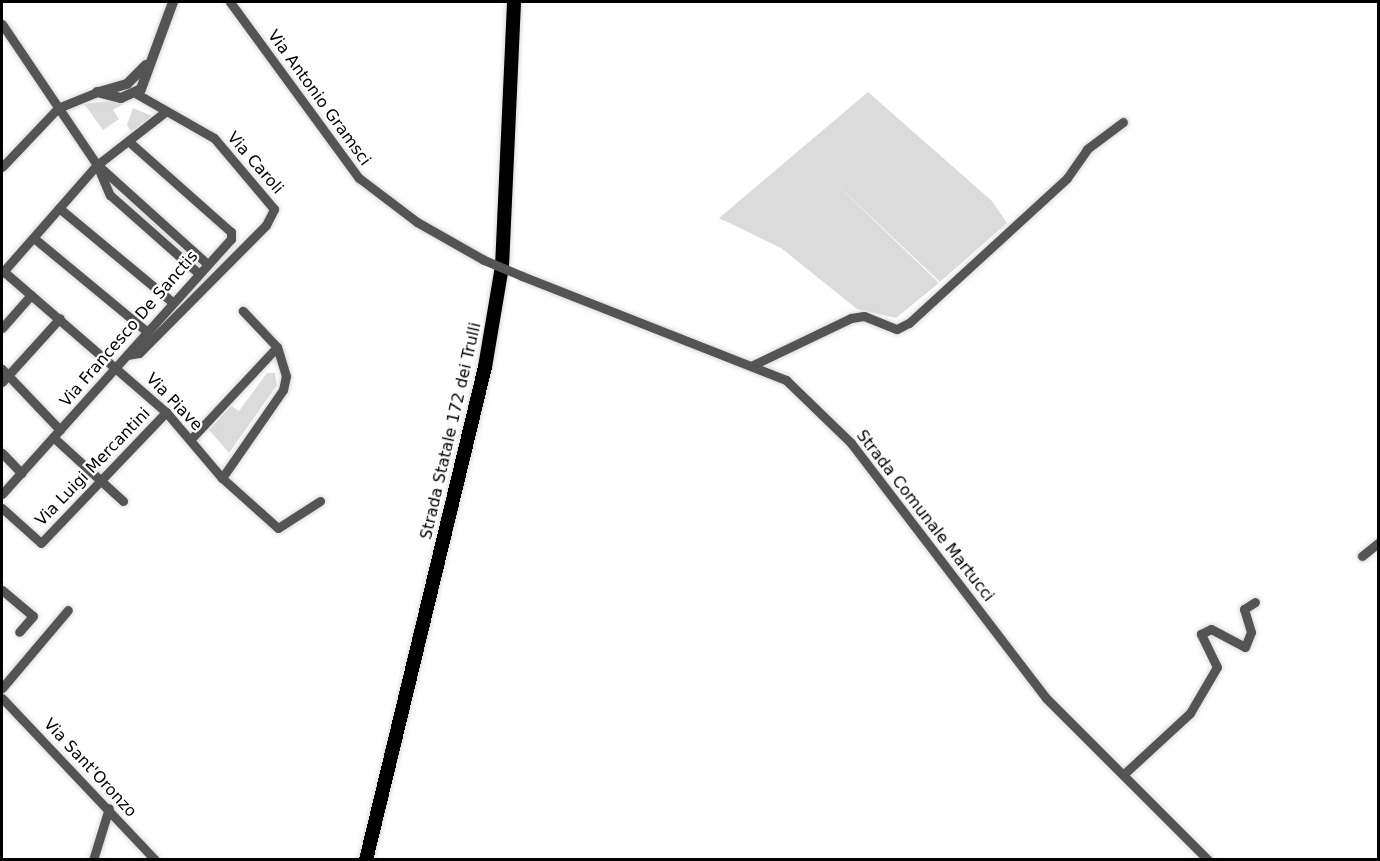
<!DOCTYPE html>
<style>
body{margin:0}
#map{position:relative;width:1380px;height:861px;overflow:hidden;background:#fff;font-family:"DejaVu Sans",sans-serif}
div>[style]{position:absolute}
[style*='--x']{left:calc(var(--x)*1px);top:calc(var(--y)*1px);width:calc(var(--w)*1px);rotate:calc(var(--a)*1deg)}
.green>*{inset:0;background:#dbdbdb}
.roads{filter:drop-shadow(0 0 2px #dbdbdb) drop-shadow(0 0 2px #dbdbdb)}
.minor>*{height:9px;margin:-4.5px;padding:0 4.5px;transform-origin:4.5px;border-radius:4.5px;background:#545454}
.tertiary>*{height:10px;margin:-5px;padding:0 5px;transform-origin:5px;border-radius:5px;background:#545454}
.primary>*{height:14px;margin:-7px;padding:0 7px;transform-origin:7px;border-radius:7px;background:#000}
.minor-bridge>*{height:9px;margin:-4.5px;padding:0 4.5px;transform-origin:4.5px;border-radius:4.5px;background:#545454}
span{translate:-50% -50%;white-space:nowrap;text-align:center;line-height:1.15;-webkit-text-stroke:4.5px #fff;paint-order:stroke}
.street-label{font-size:16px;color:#000}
.frame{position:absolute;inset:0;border:3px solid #000;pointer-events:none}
</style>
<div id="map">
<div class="green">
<div style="clip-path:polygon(868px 92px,992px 201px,1007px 223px,940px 282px,826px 174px,939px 283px,896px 318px,857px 309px,781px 248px,719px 218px)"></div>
<div style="clip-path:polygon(109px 101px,123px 104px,113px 110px,119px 119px,103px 130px,84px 104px)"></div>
<div style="clip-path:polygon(133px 108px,152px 116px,131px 132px,127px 125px)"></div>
<div style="clip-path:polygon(267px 373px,275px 373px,277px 385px,229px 453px,209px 430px,231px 406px,239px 411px)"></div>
</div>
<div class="roads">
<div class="minor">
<div style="--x:230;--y:2;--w:218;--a:53.8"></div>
<div style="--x:359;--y:178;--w:73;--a:37.2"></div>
<div style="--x:417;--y:222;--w:77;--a:29.6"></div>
<div style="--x:2;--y:24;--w:170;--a:56"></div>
<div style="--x:97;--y:165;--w:33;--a:67"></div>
<div style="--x:110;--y:195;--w:116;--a:41.5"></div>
<div style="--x:2;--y:167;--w:81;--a:-46.5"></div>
<div style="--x:58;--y:108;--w:42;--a:-22.3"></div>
<div style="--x:101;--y:168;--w:142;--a:42.1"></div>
<div style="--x:59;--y:208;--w:146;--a:39.7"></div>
<div style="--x:35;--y:239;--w:143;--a:39.6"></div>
<div style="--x:2;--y:270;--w:217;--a:40.9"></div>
<div style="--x:166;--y:412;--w:87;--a:49.7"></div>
<div style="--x:222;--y:478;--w:75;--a:41.8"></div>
<div style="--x:278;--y:528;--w:50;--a:-32.7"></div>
<div style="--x:2;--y:273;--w:144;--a:-48.7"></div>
<div style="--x:97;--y:165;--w:86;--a:-37.9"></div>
<div style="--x:522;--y:276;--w:284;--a:21.5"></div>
<div style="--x:786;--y:380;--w:91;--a:44.1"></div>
<div style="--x:851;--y:443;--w:321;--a:52.6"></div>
<div style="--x:1046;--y:698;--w:229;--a:45"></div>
<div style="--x:2;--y:328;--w:44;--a:-48.7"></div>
<div style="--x:127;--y:355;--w:12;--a:-9"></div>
<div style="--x:139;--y:353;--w:180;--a:-45.2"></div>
<div style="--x:266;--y:225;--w:18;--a:-63"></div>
<div style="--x:274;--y:209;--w:93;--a:-130.2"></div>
<div style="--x:214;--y:138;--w:89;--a:-150.3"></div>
<div style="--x:753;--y:365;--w:109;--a:-25.6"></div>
<div style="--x:851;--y:318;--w:13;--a:-9"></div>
<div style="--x:864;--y:316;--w:35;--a:22"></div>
<div style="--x:897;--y:329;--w:13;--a:-27"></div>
<div style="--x:909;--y:323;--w:214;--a:-42.5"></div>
<div style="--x:1067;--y:178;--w:35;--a:-55"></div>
<div style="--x:1087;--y:149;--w:45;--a:-36.9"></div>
<div style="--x:2;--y:369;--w:84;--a:46.4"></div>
<div style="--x:2;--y:382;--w:86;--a:-47.8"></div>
<div style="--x:53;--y:437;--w:95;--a:42.4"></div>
<div style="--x:190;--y:440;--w:127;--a:-46.9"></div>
<div style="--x:2;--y:453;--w:28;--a:46"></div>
<div style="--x:222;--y:478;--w:107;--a:-55.3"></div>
<div style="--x:283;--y:390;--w:14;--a:-78"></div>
<div style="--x:286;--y:376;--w:30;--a:-107"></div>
<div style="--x:277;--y:347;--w:50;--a:-133.4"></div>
<div style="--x:2;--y:494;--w:343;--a:-48.1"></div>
<div style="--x:231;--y:239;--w:7;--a:-90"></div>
<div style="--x:231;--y:232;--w:137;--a:-138.5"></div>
<div style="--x:2;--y:508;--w:52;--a:41.9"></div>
<div style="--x:41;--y:543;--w:181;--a:-46.3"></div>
<div style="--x:1362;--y:556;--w:21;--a:-39"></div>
<div style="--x:2;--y:590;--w:40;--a:40"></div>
<div style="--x:33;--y:616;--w:21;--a:131"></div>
<div style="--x:2;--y:688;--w:102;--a:-49.8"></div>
<div style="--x:2;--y:698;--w:223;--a:46.6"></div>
<div style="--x:1125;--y:773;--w:88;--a:-42.7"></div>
<div style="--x:1190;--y:713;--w:53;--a:-59.6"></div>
<div style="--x:1217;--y:667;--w:37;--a:-116"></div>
<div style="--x:1201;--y:634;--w:11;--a:-27"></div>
<div style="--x:1211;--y:629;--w:38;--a:28"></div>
<div style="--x:1245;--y:647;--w:16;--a:-68"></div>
<div style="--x:1251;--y:632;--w:24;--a:-107"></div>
<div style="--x:1244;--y:609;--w:13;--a:-32"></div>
<div style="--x:93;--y:860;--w:54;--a:-72.9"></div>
</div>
<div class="tertiary">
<div style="--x:97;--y:92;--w:25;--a:14"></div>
<div style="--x:121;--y:98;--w:22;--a:-24"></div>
<div style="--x:141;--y:89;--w:93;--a:-69.8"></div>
<div style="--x:99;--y:92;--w:29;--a:-16"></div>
<div style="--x:127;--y:84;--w:27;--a:-45"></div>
</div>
<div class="primary">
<div style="--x:366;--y:860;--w:507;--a:-76.43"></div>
<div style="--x:485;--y:367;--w:101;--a:-80.4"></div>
<div style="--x:502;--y:267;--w:265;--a:-87.4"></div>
</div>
</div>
<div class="minor-bridge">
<div style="--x:484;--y:260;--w:41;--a:22.8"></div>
</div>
<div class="street-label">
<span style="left:319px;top:98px;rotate:54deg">Via Antonio Gramsci</span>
<span style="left:255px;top:163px;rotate:49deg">Via Caroli</span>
<span style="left:129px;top:329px;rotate:-49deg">Via Francesco De Sanctis</span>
<span style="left:174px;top:402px;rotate:46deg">Via Piave</span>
<span style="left:451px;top:431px;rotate:-77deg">Strada Statale 172 dei Trulli</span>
<span style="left:93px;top:467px;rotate:-46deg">Via Luigi Mercantini</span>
<span style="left:925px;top:516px;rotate:52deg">Strada Comunale Martucci</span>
<span style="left:90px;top:768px;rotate:47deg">Via Sant'Oronzo</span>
</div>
<div class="frame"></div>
</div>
